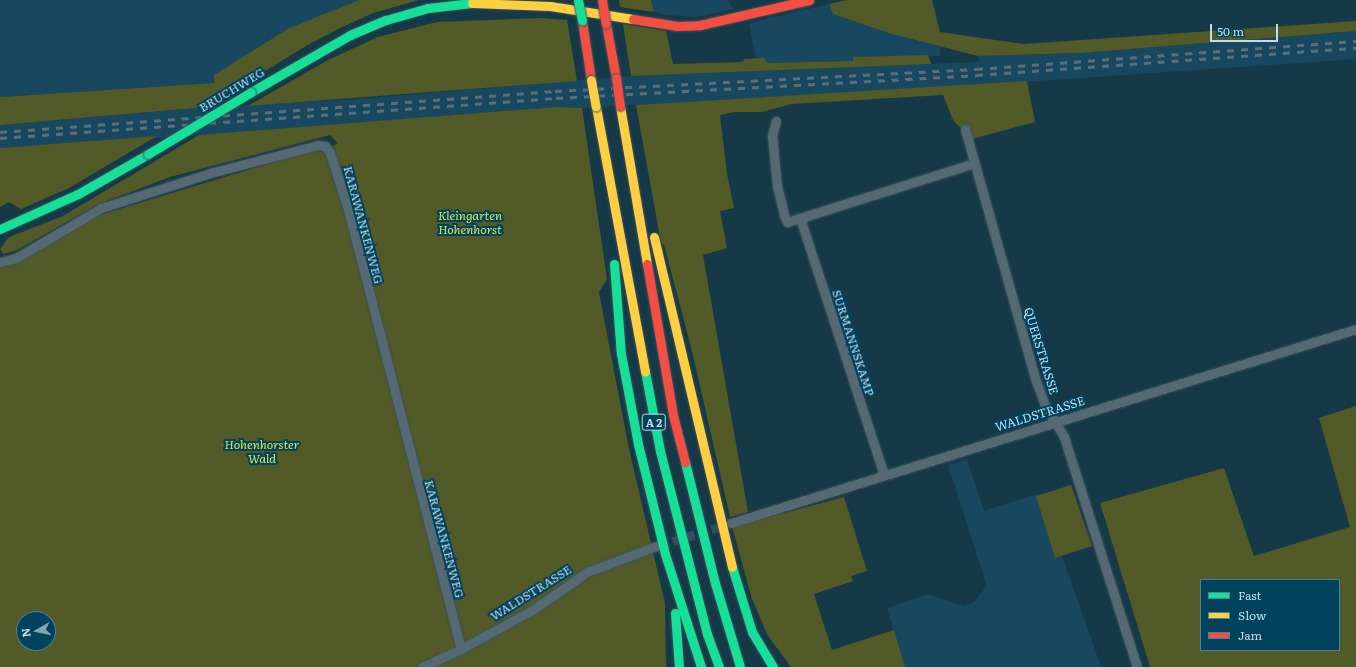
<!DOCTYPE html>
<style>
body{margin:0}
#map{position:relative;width:1356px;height:667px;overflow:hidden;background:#163947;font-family:Literata,serif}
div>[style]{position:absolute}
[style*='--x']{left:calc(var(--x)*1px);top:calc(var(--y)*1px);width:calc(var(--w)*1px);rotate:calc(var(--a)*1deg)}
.built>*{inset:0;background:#18485f}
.green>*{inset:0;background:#525a27}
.street-tunnel>*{height:9px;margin-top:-4.5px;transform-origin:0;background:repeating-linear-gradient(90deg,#305260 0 9px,transparent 0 13.5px)}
.roads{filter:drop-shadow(0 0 1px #3c535d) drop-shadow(0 0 1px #3c535d)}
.street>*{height:9px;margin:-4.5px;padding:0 4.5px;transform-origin:4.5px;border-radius:4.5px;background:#546974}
.fast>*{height:9px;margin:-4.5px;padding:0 4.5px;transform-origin:4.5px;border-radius:4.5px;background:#16e098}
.slow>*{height:9px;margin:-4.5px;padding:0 4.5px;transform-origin:4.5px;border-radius:4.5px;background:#ffcf43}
.jam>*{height:9px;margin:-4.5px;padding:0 4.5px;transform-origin:4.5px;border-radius:4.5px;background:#f24e42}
.rail>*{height:2.5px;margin-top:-1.25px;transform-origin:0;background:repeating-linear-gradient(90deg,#5a6f78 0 7px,transparent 0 14px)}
.bridges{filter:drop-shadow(0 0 1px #3c535d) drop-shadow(0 0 1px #3c535d)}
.fast-bridge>*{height:9px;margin:-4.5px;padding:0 4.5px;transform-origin:4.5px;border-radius:4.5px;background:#16e098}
.slow-bridge>*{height:9px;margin:-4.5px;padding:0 4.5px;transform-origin:4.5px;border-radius:4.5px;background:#ffcf43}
.jam-bridge>*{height:9px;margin:-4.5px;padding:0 4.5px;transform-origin:4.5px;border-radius:4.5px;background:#f24e42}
span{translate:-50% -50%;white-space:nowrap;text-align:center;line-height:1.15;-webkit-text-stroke:4px #01425c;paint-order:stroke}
.shield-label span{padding:1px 3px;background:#01425c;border:1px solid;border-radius:3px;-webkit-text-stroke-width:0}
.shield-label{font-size:11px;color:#c1dded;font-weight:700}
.street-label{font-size:12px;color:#c1dded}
.park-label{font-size:12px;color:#dae550;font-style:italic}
.legend{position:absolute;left:1200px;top:579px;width:140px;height:72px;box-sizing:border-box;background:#01425c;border:1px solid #4e8096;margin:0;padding:5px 7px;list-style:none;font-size:12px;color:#c1dded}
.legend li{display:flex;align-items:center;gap:8px;height:20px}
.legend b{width:20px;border:1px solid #4e8096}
.north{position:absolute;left:16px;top:611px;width:40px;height:40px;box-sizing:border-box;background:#01425c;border:1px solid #4e8096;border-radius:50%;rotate:261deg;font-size:11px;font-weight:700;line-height:16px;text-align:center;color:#c1dded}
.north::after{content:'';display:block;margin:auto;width:14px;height:18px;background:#85a4b3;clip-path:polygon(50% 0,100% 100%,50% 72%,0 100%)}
.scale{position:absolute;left:1210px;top:24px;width:68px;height:18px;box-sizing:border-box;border:2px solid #c1dded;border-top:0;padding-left:5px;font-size:12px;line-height:14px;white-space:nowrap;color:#c1dded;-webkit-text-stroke:3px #01425c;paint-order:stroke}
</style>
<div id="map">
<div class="built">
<div style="clip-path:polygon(0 0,359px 0,289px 28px,214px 75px,214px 83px,0 97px)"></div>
<div style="clip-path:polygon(651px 0,727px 0,734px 9px,696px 17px,666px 15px,654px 12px)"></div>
<div style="clip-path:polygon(829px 4px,833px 14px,892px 34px,940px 47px,940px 56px,853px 57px,853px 61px,768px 63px,764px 58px,756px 59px,749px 23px)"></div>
<div style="clip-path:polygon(1356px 31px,1356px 59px,979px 85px,582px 108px,556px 107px,265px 131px,0 148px,0 125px,206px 107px,345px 100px,631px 76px,979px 62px,978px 56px,1079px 53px)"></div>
<div style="clip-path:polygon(967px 460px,984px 511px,1036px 494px,1055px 558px,1062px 556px,1101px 667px,905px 667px,887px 608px,928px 594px,963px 606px,973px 603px,987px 586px,948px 465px)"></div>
</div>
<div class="green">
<div style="clip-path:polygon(359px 0,419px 0,373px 13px,340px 28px,306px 46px,206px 107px,0 125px,0 97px,214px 83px,214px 75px,289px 28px)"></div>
<div style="clip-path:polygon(619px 0,651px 0,654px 12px,620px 7px)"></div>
<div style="clip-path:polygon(847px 0,932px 0,940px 32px,1024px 44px,1356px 21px,1356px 31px,1079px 53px,978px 56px,892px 34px,833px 14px,829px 4px)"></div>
<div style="clip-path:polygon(541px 18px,567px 20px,577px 81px,248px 106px,328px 60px,378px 37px,437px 22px)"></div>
<div style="clip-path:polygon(623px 24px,666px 31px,673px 64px,743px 62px,744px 59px,764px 58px,768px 63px,853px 61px,853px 57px,928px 55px,931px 64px,631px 76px)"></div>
<div style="clip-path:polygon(1027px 81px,1035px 122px,972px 139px,953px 120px,943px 95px,791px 104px,762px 112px,735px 112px,720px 115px,727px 174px,734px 208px,720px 211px,727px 248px,703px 255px,748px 512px,730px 517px,692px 351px,664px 245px,661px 243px,636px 105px)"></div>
<div style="clip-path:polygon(evenodd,556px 107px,582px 108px,607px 279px,599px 292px,629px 449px,665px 603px,666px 667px,0 667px,0 266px,15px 263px,93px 217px,314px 150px,322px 152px,338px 143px,330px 135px,170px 177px,99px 204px,15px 251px,3px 254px,0 249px,9px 237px,63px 216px,199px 135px,556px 107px,24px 619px,48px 619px,48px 643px,24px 643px,24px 619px)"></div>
<div style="clip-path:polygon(157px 136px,69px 188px,21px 209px,9px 202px,0 207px,0 148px)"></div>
<div style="clip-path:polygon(evenodd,1356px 406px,1356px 667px,1150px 667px,1100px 503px,1224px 468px,1254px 556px,1350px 527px,1319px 418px,1356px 406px,1201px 580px,1339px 580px,1339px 650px,1201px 650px,1201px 580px)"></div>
<div style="clip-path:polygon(1071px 485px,1092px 546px,1055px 558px,1036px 496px)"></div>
<div style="clip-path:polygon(844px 497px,867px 571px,851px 576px,853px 581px,814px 594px,832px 650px,894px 630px,905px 667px,791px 667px,768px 636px,752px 599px,732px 527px)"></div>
</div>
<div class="street-tunnel">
<div style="--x:660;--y:545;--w:69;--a:-16.9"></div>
</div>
<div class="roads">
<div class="street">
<div style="--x:776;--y:121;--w:15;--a:106"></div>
<div style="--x:772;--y:135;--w:51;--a:84.4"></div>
<div style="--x:777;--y:186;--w:30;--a:76"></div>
<div style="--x:784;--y:215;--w:8;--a:67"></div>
<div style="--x:787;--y:222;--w:14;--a:-17"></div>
<div style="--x:800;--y:218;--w:270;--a:71.9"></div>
<div style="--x:965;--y:129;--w:259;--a:74.3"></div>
<div style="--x:1035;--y:378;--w:29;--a:70"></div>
<div style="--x:1045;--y:405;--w:37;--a:59"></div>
<div style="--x:1064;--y:437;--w:241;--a:72.4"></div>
<div style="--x:800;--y:218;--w:182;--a:-17.5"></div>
<div style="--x:0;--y:262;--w:16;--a:-14"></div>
<div style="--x:16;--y:258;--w:99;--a:-30.5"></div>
<div style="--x:101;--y:208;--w:119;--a:-17.7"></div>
<div style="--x:214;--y:172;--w:107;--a:-14.6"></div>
<div style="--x:318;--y:145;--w:7;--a:8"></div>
<div style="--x:325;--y:146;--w:9;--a:54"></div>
<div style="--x:330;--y:153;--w:63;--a:72.4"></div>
<div style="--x:349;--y:213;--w:450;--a:75.6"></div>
<div style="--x:731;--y:523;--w:654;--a:-17.24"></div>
<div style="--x:422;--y:667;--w:43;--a:-24.8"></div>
<div style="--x:461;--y:649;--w:83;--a:-28.7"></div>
<div style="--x:534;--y:609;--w:65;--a:-34.9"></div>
<div style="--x:587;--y:572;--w:74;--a:-20.6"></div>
</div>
<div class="fast">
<div style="--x:251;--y:92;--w:114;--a:-29.9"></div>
<div style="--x:350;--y:35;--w:39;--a:-23"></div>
<div style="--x:386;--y:20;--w:44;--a:-15.9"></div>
<div style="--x:428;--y:8;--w:44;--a:-6.5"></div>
<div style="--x:0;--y:229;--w:85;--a:-24.2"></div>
<div style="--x:78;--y:194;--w:81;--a:-29.7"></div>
<div style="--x:614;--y:264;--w:90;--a:85.6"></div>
<div style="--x:621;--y:354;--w:92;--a:79.3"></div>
<div style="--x:638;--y:444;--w:113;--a:76.2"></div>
<div style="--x:665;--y:554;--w:119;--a:72.3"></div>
<div style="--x:645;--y:371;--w:81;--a:79.4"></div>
<div style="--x:660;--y:451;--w:189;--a:75.6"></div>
<div style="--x:707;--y:634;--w:35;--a:70"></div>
<div style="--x:685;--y:462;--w:125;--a:76.1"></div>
<div style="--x:715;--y:583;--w:88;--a:73.4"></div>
<div style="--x:732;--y:567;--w:68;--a:72.9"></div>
<div style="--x:752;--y:632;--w:41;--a:59"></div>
<div style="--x:675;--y:613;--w:54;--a:85.8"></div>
</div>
<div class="slow">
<div style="--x:472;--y:3;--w:78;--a:2.2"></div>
<div style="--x:550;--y:6;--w:84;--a:8.9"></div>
<div style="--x:620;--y:106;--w:160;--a:80.3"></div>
<div style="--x:596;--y:107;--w:269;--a:79.5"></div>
<div style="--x:654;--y:237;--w:339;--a:76.7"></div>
</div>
<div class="jam">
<div style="--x:633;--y:19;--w:45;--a:9"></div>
<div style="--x:677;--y:26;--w:23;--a:-2"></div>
<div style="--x:700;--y:25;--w:112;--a:-12.9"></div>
<div style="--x:582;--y:21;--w:60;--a:81.3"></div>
<div style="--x:606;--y:24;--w:55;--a:79.5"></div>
<div style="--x:647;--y:264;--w:153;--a:80.2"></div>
<div style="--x:673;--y:415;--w:49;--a:75.7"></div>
</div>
</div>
<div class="rail">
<div style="--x:0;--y:132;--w:557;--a:-4.22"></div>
<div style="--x:555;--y:91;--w:422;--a:-3"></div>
<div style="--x:976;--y:69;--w:381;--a:-4.2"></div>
<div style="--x:0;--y:138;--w:557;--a:-4.11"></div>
<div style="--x:556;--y:98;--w:421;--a:-3.1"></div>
<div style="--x:976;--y:75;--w:381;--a:-4.1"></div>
</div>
<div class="bridges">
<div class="fast-bridge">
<div style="--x:578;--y:0;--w:21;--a:79"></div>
<div style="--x:148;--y:154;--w:120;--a:-31"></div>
</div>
<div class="slow-bridge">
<div style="--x:591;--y:80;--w:27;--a:80"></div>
</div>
<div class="jam-bridge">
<div style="--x:602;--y:0;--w:24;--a:81"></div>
<div style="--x:616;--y:78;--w:28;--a:82"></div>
</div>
</div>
<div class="shield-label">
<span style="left:654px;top:422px">A 2</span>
</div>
<div class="street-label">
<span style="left:232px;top:90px;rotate:-31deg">BRUCHWEG</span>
<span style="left:363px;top:225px;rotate:75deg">KARAWANKENWEG</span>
<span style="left:853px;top:343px;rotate:72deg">SURMANNSKAMP</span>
<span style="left:1041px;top:351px;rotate:73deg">QUERSTRASSE</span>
<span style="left:1040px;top:414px;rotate:-17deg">WALDSTRASSE</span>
<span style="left:444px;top:539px;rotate:75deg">KARAWANKENWEG</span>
<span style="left:531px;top:593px;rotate:-32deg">WALDSTRASSE</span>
</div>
<div class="park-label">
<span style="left:470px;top:223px">Kleingarten<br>Hohenhorst</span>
<span style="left:262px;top:452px">Hohenhorster<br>Wald</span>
</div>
<ul class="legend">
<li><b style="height:5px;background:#16e098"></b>Fast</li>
<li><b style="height:5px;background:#ffcf43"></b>Slow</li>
<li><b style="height:5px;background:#f24e42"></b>Jam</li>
</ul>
<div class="north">N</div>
<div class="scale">50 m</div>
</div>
